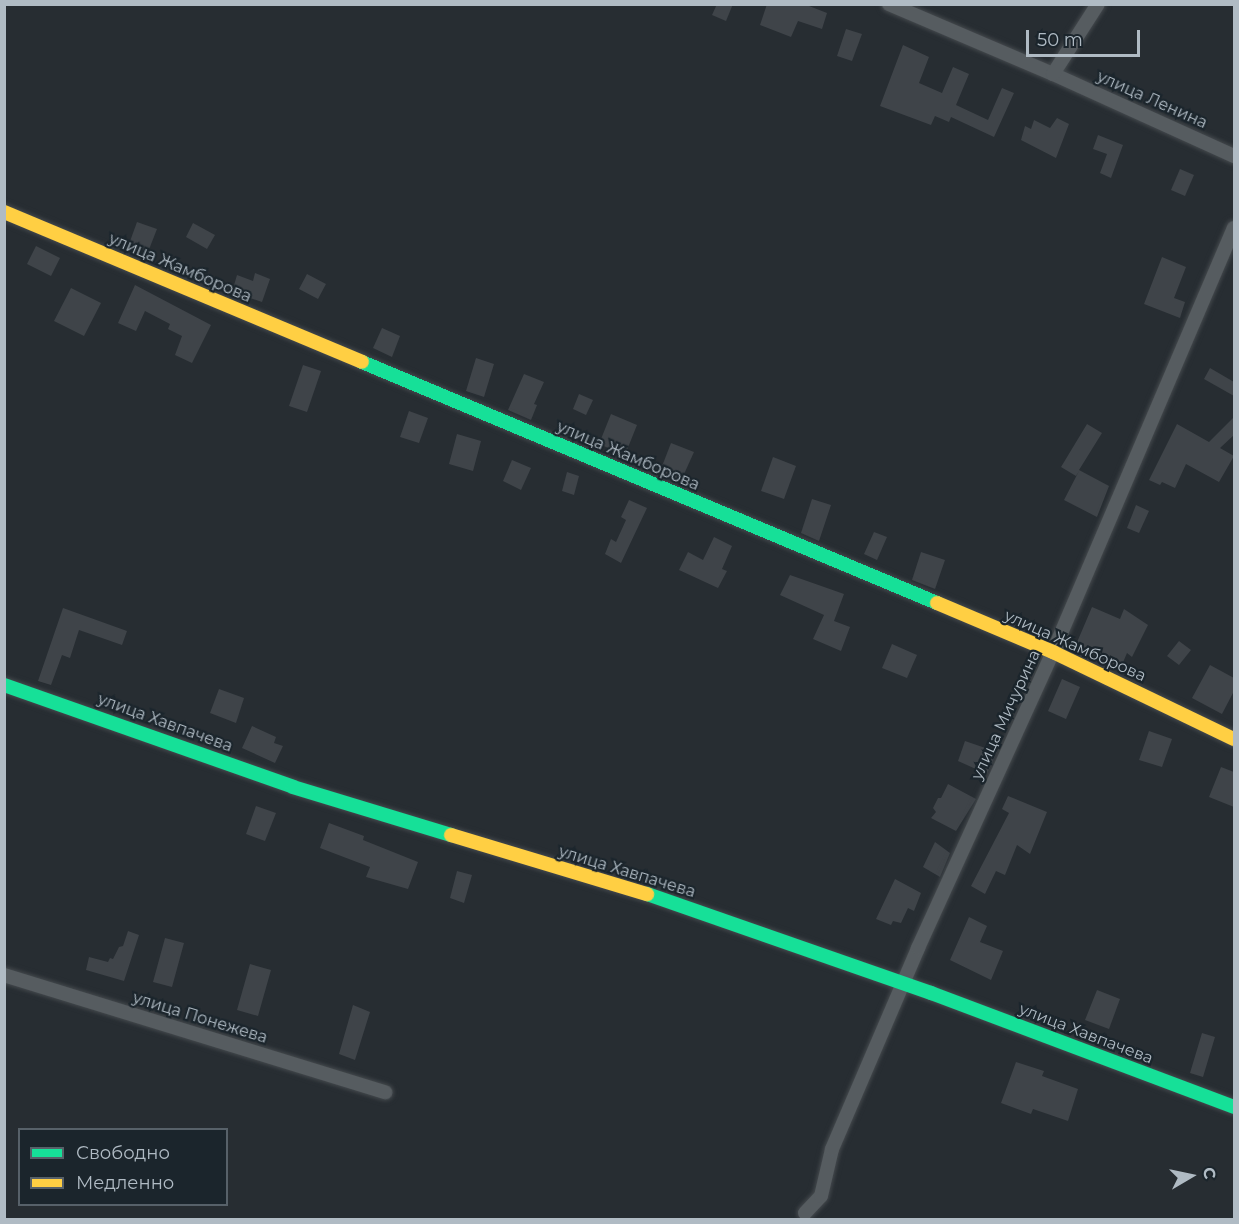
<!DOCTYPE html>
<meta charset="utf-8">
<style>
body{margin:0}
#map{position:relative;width:1239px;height:1224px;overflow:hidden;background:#272d32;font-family:Montserrat,sans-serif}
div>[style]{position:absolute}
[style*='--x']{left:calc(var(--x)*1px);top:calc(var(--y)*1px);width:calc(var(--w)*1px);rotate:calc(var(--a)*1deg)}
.building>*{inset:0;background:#3f4449}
.roads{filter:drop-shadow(0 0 2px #44494d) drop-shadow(0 0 2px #44494d)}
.street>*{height:14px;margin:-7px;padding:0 7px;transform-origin:7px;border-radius:7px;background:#565c60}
.fast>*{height:14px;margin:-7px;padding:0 7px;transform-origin:7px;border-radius:7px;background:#16e098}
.slow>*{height:14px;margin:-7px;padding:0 7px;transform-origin:7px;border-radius:7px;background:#ffcf43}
span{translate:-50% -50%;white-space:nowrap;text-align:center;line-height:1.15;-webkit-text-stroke:4.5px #1b252c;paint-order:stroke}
.street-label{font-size:16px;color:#b0bbc4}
.frame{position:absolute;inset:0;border:6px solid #b0bbc4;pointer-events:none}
.legend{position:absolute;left:18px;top:1128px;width:210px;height:78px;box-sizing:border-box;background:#1b252c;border:2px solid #576169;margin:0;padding:8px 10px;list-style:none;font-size:18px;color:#b0bbc4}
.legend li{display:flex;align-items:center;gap:12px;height:30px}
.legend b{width:30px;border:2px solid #576169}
.north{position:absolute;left:1161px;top:1146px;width:60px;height:60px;-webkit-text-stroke:4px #1b252c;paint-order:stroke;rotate:81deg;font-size:16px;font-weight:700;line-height:24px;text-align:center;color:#b0bbc4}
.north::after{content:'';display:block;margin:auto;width:21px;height:27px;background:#b0bbc4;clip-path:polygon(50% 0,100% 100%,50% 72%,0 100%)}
.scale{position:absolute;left:1026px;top:30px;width:114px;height:27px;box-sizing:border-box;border:3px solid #b0bbc4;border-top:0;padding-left:8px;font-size:18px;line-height:21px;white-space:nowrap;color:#b0bbc4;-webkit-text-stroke:4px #1b252c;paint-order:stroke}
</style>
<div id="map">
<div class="building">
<div style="clip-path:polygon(717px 4px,733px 4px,726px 21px,712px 15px)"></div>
<div style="clip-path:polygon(767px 4px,804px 4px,827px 13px,822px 29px,798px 21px,791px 37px,760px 25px)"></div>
<div style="clip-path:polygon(846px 29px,862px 34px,852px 61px,837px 56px)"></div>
<div style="clip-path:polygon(903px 45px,929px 57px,919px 83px,942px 93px,953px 67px,969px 74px,956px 105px,988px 120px,1002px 88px,1014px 93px,994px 137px,951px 117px,949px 122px,935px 116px,931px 125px,880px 106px)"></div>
<div style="clip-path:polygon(1057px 118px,1069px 124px,1056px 158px,1021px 140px,1025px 126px,1031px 129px,1034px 120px,1050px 128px)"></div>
<div style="clip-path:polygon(1098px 135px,1123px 145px,1111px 178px,1100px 173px,1107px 154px,1093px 149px)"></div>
<div style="clip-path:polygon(1180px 169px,1194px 175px,1185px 196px,1171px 190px)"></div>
<div style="clip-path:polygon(137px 222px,157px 229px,148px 252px,129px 244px)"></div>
<div style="clip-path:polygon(193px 223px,215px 235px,207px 249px,186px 237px)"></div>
<div style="clip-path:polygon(36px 246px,60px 258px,51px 276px,27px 264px)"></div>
<div style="clip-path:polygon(1162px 257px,1186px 267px,1174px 298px,1185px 302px,1180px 318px,1144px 304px)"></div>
<div style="clip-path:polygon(255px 273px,270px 279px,262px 302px,232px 292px,237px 275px,253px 281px)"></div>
<div style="clip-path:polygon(307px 274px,326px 284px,318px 299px,299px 289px)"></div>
<div style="clip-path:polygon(135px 285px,211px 325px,192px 363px,175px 355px,182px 336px,168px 329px,170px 324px,145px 311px,136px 331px,118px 323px)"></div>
<div style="clip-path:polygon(71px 288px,101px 303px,84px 336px,54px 321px)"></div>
<div style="clip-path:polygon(382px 328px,400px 336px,392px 357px,373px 348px)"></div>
<div style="clip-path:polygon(476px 358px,494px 364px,484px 397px,466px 391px)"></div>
<div style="clip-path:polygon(303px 365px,321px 371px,307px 412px,289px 406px)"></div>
<div style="clip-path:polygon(1210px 368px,1234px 382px,1234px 396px,1204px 379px)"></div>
<div style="clip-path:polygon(524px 374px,544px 382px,534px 404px,537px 405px,531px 420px,508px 410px)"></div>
<div style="clip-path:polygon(579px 394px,593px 400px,586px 415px,573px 409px)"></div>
<div style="clip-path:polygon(409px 411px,428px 418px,419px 443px,400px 437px)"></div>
<div style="clip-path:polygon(611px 414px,637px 425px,625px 455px,599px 444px)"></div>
<div style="clip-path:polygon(1234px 417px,1234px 435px,1220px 448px,1234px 456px,1219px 482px,1186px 464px,1175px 488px,1162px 482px,1160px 485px,1149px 480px,1177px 424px,1209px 442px)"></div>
<div style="clip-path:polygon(1087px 424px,1102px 433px,1079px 470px,1109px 486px,1097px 517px,1064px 500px,1079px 471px,1076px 476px,1061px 467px)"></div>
<div style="clip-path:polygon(457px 434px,481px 441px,473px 471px,449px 464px)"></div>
<div style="clip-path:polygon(671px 443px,694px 452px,680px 483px,659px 474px)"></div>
<div style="clip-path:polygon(773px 457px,796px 466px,784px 499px,761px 491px)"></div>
<div style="clip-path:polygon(512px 460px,531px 468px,521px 490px,503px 481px)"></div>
<div style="clip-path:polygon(567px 472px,579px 476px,574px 495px,562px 491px)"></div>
<div style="clip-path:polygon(812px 499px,831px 505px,819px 541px,801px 533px)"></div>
<div style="clip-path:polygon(629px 500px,647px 508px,621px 563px,605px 554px,611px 539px,616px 542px,626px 520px,621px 517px)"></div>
<div style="clip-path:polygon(1136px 505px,1149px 511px,1139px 533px,1127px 528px)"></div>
<div style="clip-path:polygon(874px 532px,887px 537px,877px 560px,864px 554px)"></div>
<div style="clip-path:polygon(714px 537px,732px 546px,722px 569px,727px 571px,718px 588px,679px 570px,688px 552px,703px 560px)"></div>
<div style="clip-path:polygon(921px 552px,945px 560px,935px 589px,912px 580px)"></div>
<div style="clip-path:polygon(790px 575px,844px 594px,834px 621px,850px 627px,841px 651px,813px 639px,824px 615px,780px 595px)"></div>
<div style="clip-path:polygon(1092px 607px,1120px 619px,1124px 609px,1148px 625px,1132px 657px,1127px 653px,1121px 667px,1075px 647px)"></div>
<div style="clip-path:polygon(63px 608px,127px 631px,122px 645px,79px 630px,70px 658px,62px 655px,51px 685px,38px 681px)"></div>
<div style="clip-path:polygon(1179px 641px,1191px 650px,1179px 665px,1167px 656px)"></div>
<div style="clip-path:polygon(892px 644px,917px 655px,907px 678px,882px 668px)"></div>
<div style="clip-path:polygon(1210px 665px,1234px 678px,1234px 691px,1222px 714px,1192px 698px)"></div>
<div style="clip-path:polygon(1062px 679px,1080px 687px,1066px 719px,1048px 711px)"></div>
<div style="clip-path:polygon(219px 689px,244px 698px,236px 723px,210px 713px)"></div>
<div style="clip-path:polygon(252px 726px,276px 737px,274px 743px,283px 746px,275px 763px,242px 748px)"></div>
<div style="clip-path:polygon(1149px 731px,1172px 739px,1162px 767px,1139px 760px)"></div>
<div style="clip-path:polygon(965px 741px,997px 752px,987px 774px,958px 761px)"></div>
<div style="clip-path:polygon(1221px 767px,1234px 772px,1234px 807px,1209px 797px)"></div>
<div style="clip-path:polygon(948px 784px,976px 799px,956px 831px,931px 818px,936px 812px,933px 808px,938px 798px,941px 798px)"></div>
<div style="clip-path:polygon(1008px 796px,1047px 812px,1030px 854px,1017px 845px,1005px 875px,996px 871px,985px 894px,971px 886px,1009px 813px,1002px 809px)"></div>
<div style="clip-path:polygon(256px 806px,276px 813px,265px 841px,246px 834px)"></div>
<div style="clip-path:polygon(329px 823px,364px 836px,363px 840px,418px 862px,408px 889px,366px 877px,370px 867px,320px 848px)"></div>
<div style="clip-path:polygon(935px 842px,950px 853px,940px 877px,923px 867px)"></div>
<div style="clip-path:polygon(457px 871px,472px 875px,464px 903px,450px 898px)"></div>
<div style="clip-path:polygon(895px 879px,921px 893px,914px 911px,908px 908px,901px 923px,893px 921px,891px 925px,876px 919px)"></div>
<div style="clip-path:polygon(969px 917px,987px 926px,980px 942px,1003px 951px,991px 980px,950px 960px)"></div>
<div style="clip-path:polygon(128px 931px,139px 935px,124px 981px,86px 970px,89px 957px,108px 962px,110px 958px,113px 959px,119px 947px,123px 946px)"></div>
<div style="clip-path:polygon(165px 938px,184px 943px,172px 987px,153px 982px)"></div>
<div style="clip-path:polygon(250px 964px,271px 970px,258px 1016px,237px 1010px)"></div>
<div style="clip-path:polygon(1097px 990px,1120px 999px,1109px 1029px,1085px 1020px)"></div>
<div style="clip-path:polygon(353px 1005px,370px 1012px,355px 1060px,339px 1054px)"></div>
<div style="clip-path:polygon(1202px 1033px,1215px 1037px,1203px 1077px,1190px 1073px)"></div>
<div style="clip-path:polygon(1016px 1062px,1044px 1071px,1042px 1076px,1078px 1089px,1068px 1121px,1033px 1109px,1031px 1114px,1001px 1103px)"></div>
</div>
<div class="roads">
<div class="street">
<div style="--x:889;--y:4;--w:178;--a:23.1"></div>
<div style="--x:1053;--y:74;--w:199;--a:24.4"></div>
<div style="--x:1053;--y:74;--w:83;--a:-57.3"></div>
<div style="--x:4;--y:975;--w:399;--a:17.1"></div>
<div style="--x:805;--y:1213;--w:23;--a:-47"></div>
<div style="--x:821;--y:1196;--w:48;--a:-76.8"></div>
<div style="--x:832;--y:1149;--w:219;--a:-66.8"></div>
<div style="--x:918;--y:948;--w:325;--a:-65.5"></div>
<div style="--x:1053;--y:652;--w:461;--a:-66.9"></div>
</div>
<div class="fast">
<div style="--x:362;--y:362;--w:623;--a:22.74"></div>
<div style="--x:4;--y:685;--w:306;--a:19.4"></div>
<div style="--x:293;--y:787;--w:165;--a:16.9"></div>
<div style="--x:647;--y:894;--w:301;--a:19.2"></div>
<div style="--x:931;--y:993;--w:324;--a:20.6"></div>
</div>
<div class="slow">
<div style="--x:4;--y:212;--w:388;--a:22.7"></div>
<div style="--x:937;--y:603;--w:126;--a:22.9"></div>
<div style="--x:1053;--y:652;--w:201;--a:25.7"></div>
<div style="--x:451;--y:835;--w:205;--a:16.8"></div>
</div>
</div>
<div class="street-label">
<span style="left:1152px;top:100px;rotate:24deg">улица Ленина</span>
<span style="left:180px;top:268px;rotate:23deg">улица Жамборова</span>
<span style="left:628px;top:456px;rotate:23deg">улица Жамборова</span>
<span style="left:1075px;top:646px;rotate:24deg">улица Жамборова</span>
<span style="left:1006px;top:715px;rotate:-65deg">улица Мичурина</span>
<span style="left:165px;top:723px;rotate:20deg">улица Хавпачева</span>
<span style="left:627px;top:872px;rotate:17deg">улица Хавпачева</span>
<span style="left:200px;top:1018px;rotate:17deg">улица Понежева</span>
<span style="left:1086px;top:1034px;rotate:21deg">улица Хавпачева</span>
</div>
<div class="frame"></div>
<ul class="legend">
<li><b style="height:8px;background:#16e098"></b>Свободно</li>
<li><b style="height:8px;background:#ffcf43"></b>Медленно</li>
</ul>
<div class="north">С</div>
<div class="scale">50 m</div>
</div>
